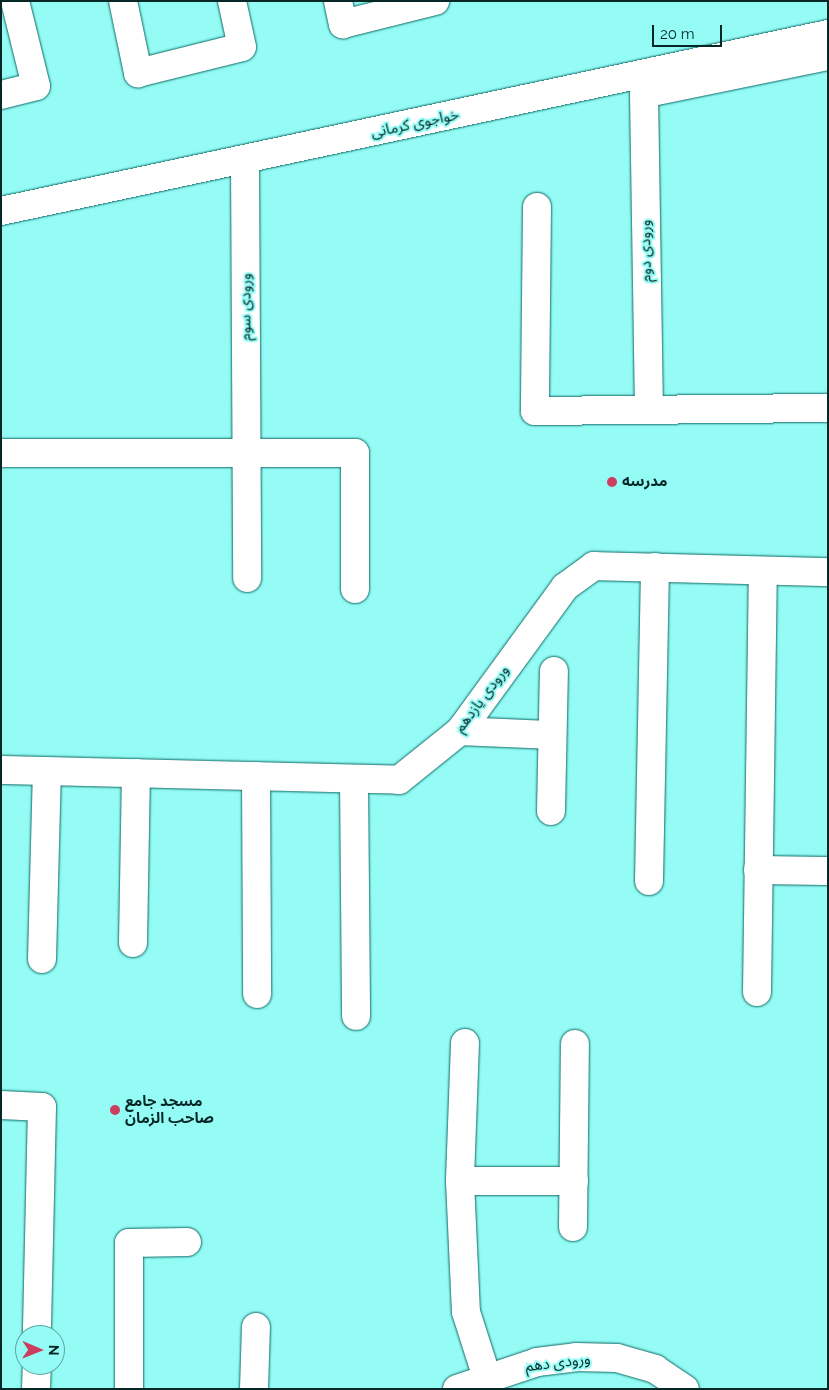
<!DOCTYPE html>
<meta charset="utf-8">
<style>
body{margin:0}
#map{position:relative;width:829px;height:1390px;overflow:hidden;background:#94fbf5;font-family:Raleway,"Noto Sans Arabic",sans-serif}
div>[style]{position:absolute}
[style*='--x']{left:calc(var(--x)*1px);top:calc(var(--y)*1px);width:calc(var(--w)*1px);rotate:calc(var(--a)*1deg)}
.roads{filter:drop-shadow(0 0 1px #0f6a66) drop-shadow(0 0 1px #0f6a66)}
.street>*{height:28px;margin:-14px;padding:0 14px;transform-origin:14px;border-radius:14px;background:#fff}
.dots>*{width:14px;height:14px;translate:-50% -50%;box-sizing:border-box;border:2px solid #94fbf5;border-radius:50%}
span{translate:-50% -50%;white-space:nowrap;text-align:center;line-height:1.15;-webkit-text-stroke:4px #94fbf5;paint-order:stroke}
.street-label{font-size:15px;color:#052827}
.poi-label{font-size:15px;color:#052827;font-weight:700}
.left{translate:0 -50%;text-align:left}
.frame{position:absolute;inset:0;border:2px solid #052827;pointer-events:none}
.north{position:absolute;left:15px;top:1325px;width:50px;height:50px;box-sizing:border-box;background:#94fbf5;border:1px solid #5ba7a3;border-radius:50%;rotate:91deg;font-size:14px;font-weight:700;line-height:20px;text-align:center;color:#052827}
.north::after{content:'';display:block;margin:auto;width:18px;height:22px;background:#cc3d5f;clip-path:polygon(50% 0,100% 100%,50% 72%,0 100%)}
.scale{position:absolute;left:652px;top:25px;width:70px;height:22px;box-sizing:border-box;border:2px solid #052827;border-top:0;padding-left:6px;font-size:15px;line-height:18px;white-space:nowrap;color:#052827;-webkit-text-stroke:4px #94fbf5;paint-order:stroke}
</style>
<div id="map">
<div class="roads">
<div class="street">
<div style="--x:123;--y:1;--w:74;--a:78.2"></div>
<div style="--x:138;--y:73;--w:107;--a:-14"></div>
<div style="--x:242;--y:47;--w:47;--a:-102.3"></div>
<div style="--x:338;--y:1;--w:24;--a:78"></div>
<div style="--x:343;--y:24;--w:95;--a:-14"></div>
<div style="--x:652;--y:92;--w:180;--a:-11.6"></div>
<div style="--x:644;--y:93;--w:315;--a:89.1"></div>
<div style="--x:1;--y:95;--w:36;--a:-14"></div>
<div style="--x:36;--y:86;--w:88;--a:-103.9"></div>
<div style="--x:245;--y:160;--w:418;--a:89.7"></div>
<div style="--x:537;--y:207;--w:204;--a:90.6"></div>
<div style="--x:535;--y:411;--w:293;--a:-0.6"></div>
<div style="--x:1;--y:211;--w:846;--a:-12.08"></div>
<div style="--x:1;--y:453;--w:354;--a:0"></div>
<div style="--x:355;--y:453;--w:136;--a:90"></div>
<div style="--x:460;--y:731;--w:92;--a:2.5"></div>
<div style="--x:1;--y:770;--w:398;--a:1.4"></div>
<div style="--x:399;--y:780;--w:78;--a:-38.8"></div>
<div style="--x:460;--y:731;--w:178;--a:-53.9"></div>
<div style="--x:565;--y:587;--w:36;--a:-36"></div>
<div style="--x:594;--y:566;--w:234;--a:1.5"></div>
<div style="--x:256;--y:776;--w:218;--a:89.7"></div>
<div style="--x:354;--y:779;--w:237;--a:89.5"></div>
<div style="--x:551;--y:811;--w:140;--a:-88.8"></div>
<div style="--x:758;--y:870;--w:70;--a:0.8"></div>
<div style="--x:649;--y:881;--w:314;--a:-88.9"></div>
<div style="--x:133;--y:943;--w:170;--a:-89"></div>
<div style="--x:42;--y:959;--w:188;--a:-88.5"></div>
<div style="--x:757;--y:992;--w:421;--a:-89.2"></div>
<div style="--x:465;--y:1043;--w:138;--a:92.1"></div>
<div style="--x:460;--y:1181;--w:131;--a:87.4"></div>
<div style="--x:466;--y:1312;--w:69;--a:72.3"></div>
<div style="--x:1;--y:1105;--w:41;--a:2.8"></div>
<div style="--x:42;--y:1107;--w:228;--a:91.3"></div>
<div style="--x:460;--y:1181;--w:114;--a:0"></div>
<div style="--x:573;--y:1227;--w:183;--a:-89.4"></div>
<div style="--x:36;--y:1389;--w:24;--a:-88"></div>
<div style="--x:129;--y:1389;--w:146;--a:-90"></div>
<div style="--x:129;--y:1243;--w:58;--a:-1"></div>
<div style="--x:254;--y:1389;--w:62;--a:-88.2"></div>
<div style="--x:457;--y:1389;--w:84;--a:-18.6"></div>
<div style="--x:537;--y:1362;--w:39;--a:-7"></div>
<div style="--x:576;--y:1357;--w:41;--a:1.4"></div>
<div style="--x:617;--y:1358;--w:40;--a:16"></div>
<div style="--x:655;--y:1369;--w:36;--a:34"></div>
</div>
</div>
<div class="dots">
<div style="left:612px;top:482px;background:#cc3d5f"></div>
<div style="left:115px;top:1110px;background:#cc3d5f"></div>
</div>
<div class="street-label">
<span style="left:415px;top:124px;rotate:-12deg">خواجوی کرمانی</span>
<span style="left:646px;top:251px;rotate:-91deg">ورودی دوم</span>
<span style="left:246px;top:307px;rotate:-90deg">ورودی سوم</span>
<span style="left:482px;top:699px;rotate:-53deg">ورودی یازدهم</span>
<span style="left:558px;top:1363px;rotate:-7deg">ورودی دهم</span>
</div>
<div class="poi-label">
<span class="left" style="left:622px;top:482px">مدرسه</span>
<span class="left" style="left:125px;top:1110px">مسجد جامع<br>صاحب الزمان</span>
</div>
<div class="frame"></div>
<div class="north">N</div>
<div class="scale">20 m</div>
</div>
